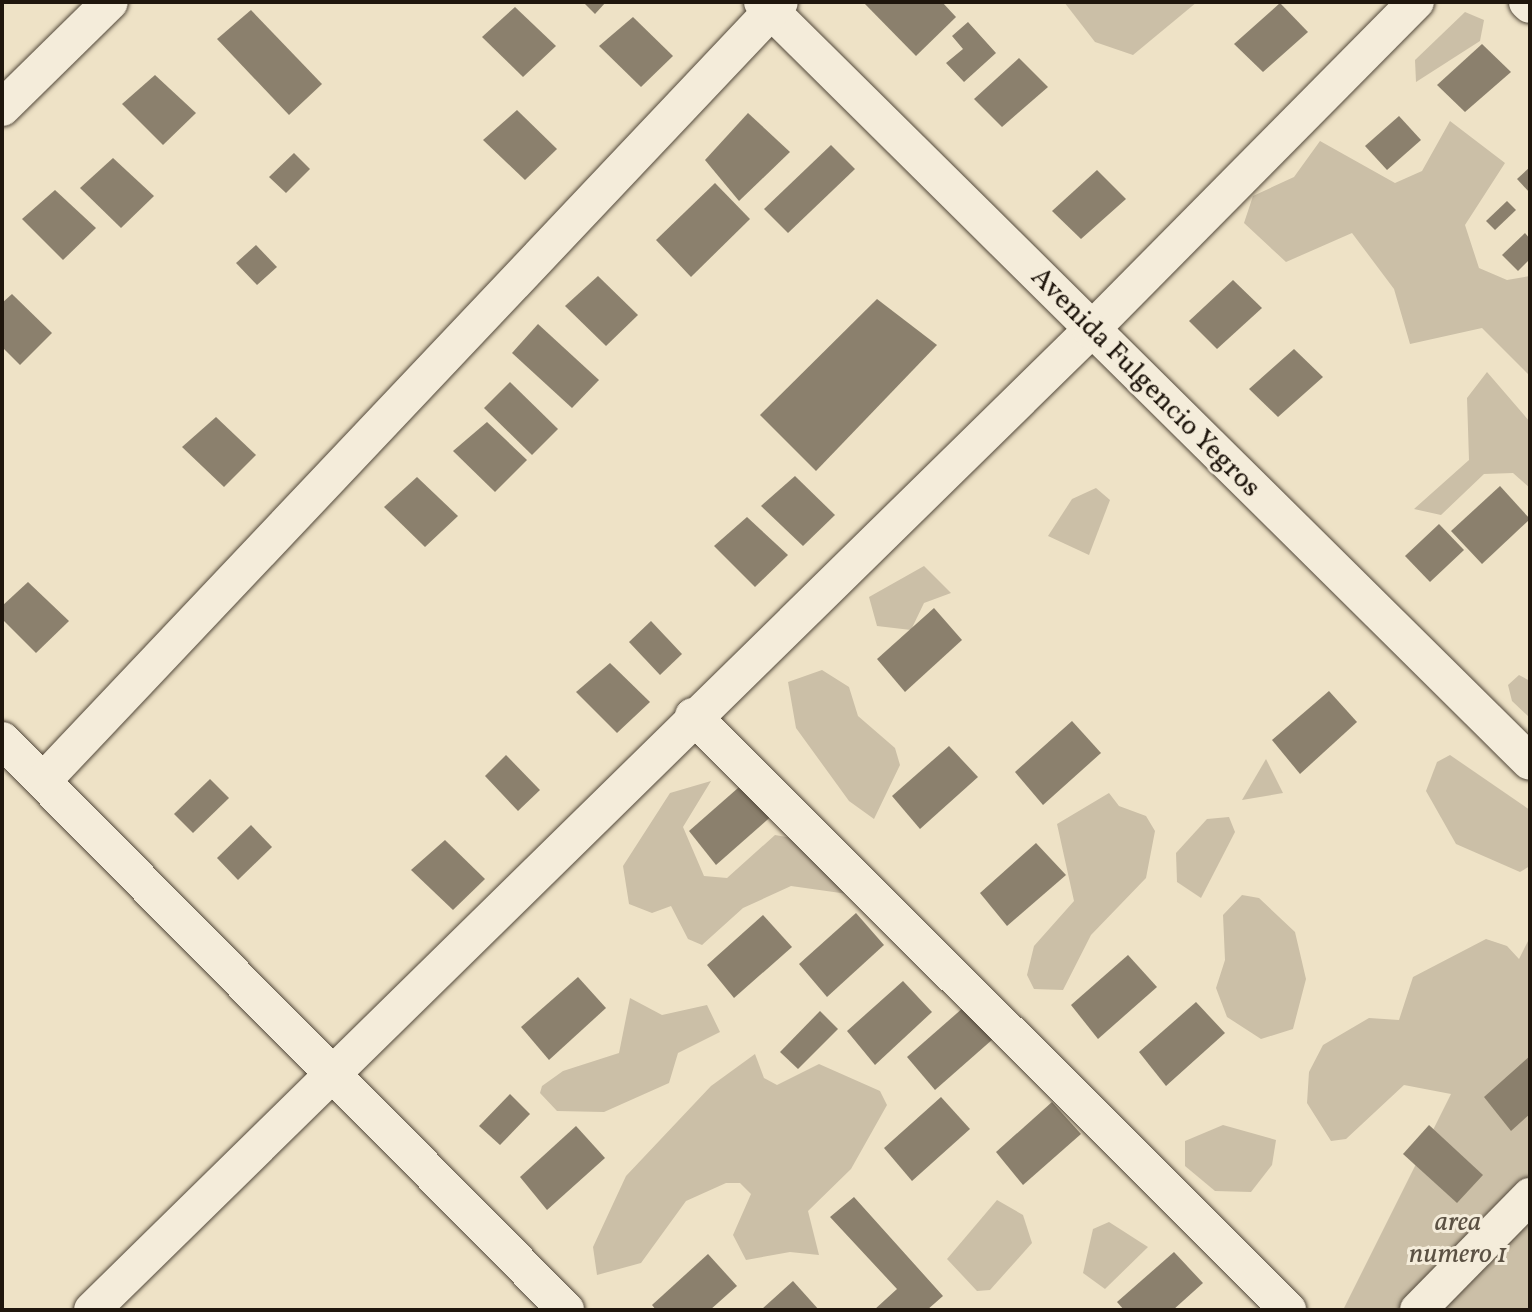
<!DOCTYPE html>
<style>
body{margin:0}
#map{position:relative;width:1532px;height:1312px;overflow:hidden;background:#eee2c6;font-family:Vollkorn,serif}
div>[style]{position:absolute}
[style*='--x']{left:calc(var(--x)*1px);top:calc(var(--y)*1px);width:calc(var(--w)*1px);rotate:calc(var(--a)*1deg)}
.green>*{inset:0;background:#cbbfa7}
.building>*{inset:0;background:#8b806d}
.roads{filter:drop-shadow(0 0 2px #53493b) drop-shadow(0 0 2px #53493b)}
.street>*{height:36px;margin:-18px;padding:0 18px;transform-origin:18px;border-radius:18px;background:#f4ecda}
span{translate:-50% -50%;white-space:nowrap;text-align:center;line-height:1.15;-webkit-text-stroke:6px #f4ecda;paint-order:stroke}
.street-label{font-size:28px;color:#1f160d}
.park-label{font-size:28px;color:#5b5143;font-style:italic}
.frame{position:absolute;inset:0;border:4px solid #1f160d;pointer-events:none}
</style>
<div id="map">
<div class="green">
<div style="clip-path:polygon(1064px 2px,1197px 2px,1133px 55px,1095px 42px)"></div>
<div style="clip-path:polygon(1465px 12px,1484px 20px,1480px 41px,1416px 82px,1415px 60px)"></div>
<div style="clip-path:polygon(1450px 121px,1505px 163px,1465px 225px,1479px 268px,1507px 280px,1530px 276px,1530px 376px,1482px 328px,1410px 344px,1394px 289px,1352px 233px,1286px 262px,1244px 223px,1253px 196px,1294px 177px,1320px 141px,1395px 183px,1422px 171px)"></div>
<div style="clip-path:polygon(1487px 372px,1530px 422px,1530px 488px,1513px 473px,1484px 474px,1441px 515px,1414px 509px,1469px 460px,1467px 398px)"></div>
<div style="clip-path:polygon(1096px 488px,1110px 500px,1089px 555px,1048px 536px,1072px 499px)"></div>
<div style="clip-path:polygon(924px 566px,951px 593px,924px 603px,911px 630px,877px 626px,869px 597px)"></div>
<div style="clip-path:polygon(822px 670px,849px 687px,858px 716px,895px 748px,900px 765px,874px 819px,849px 801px,796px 728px,788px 682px)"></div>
<div style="clip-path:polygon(1519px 675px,1530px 681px,1530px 718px,1512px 701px,1508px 685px)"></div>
<div style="clip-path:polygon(1450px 755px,1530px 810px,1530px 866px,1520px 872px,1456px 844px,1426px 791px,1437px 762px)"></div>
<div style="clip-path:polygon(1266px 759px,1283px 793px,1242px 800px)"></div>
<div style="clip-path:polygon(711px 781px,683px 827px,704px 876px,727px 878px,775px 835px,820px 843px,855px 895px,791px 886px,743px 908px,702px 945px,688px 939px,671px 906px,652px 913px,629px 904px,623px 866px,670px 793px)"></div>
<div style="clip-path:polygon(1109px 793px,1119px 806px,1146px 816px,1155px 831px,1146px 878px,1091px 935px,1063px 990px,1034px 989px,1027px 975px,1034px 946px,1074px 901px,1057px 824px)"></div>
<div style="clip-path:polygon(1229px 817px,1235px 832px,1201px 898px,1177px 882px,1176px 853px,1207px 819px)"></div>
<div style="clip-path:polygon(1242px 895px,1259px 898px,1295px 932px,1306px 979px,1293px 1029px,1261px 1039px,1227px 1017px,1216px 988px,1225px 960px,1223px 915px)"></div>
<div style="clip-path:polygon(1530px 937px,1530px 1310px,1343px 1310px,1451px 1094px,1404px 1085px,1346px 1139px,1331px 1141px,1307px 1103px,1309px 1072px,1323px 1045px,1369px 1018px,1399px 1020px,1413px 977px,1486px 939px,1507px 946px,1519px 959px)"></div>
<div style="clip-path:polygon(630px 998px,662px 1015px,707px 1005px,720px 1032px,678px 1053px,669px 1083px,604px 1112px,557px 1111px,540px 1093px,542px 1086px,563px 1071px,619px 1053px)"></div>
<div style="clip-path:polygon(755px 1054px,764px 1078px,777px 1085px,819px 1064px,880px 1091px,887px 1105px,851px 1169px,808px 1211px,819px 1255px,790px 1252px,746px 1260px,733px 1235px,751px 1194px,740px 1183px,726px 1183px,686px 1201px,641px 1263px,597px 1275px,593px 1247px,626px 1176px,711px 1086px)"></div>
<div style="clip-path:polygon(1223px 1125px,1276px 1140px,1272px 1165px,1251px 1192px,1215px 1191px,1185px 1166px,1185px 1141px)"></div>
<div style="clip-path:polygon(997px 1200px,1023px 1215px,1032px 1243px,990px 1290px,977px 1291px,947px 1259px)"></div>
<div style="clip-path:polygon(1109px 1222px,1148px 1247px,1105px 1289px,1083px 1273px,1093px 1229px)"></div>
</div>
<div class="building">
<div style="clip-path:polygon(583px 2px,606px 2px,595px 14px)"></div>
<div style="clip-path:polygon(942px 2px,956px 17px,916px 56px,864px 3px)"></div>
<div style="clip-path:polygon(1280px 3px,1308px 32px,1263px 72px,1234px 44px)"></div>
<div style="clip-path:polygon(515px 7px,556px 46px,523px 77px,482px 37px)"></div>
<div style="clip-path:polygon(251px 10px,322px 84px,289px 115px,217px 39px)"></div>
<div style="clip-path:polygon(633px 17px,673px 56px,641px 87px,599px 46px)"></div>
<div style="clip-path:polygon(968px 22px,996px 53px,964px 82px,946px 63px,963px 49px,952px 36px)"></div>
<div style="clip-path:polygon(1482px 44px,1511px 72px,1465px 112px,1437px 85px)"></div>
<div style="clip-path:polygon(1019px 58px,1048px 87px,1002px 127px,974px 99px)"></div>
<div style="clip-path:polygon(155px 75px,196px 113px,163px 145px,122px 104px)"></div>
<div style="clip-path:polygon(517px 110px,557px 149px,525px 180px,483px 140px)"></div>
<div style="clip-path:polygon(748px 113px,790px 152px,739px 201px,705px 160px)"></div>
<div style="clip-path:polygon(1399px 116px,1421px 140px,1387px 170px,1365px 146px)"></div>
<div style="clip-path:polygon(831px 145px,855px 169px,788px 233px,764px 209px)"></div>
<div style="clip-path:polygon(294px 153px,310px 169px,286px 193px,269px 177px)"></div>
<div style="clip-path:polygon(113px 158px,154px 196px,121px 228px,80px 188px)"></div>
<div style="clip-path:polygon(1530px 167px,1530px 193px,1517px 179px)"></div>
<div style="clip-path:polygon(1097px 170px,1126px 199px,1081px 239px,1052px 211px)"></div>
<div style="clip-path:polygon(715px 183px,750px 219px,691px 277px,656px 240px)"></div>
<div style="clip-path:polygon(55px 190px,96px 228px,63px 260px,22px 219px)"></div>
<div style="clip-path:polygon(1507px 201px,1516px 210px,1495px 230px,1486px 221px)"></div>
<div style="clip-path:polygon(1525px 233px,1530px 239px,1530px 259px,1518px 271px,1502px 255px)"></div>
<div style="clip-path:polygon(256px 245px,277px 267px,257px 285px,236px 263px)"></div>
<div style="clip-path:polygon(598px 276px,638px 315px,606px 346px,565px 306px)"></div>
<div style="clip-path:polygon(1233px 280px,1262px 308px,1217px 349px,1189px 321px)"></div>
<div style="clip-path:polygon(12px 294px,52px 333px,20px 365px,2px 347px,2px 303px)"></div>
<div style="clip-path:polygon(877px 299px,937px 345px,816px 471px,760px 415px)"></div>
<div style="clip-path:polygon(538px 324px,599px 380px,572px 408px,512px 353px)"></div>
<div style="clip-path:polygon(1294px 349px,1323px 377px,1278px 417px,1249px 389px)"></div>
<div style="clip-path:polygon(510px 382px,558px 429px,532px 455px,484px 408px)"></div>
<div style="clip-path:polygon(216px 417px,256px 455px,224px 487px,182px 447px)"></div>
<div style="clip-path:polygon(487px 422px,527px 460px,495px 492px,453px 451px)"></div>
<div style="clip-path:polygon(795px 476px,835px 515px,803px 546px,761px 506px)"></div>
<div style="clip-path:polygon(417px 477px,458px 516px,425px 547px,384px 507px)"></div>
<div style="clip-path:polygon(1500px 486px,1530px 519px,1482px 564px,1451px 531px)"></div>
<div style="clip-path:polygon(747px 517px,788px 555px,755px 587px,714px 546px)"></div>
<div style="clip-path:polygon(1439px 524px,1464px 550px,1430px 582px,1405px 556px)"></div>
<div style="clip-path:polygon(28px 582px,69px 621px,36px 653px,2px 619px,2px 606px)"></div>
<div style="clip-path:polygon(934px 608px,962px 640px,905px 692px,877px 659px)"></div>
<div style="clip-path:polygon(651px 621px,682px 654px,660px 675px,629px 642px)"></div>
<div style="clip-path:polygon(610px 663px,650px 702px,617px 733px,576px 692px)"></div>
<div style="clip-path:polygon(1329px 691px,1357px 722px,1300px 774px,1272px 740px)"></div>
<div style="clip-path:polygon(1072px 721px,1101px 753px,1043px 805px,1015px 772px)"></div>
<div style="clip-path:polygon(949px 746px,978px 777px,920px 829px,892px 796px)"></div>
<div style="clip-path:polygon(506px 755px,540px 790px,518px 811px,485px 776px)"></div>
<div style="clip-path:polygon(210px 779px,229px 798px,193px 833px,174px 814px)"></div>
<div style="clip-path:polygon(746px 781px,775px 813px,716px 865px,689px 831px)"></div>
<div style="clip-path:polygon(251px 825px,272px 847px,238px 880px,217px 858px)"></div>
<div style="clip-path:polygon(445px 840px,485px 879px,453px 910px,411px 870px)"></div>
<div style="clip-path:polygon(1036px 843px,1066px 875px,1007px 926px,980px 893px)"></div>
<div style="clip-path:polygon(856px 913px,884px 945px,827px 997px,799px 964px)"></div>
<div style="clip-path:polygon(763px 915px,792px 947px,734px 998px,707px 965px)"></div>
<div style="clip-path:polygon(1128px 955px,1157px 987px,1098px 1039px,1071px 1005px)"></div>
<div style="clip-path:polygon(578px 977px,606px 1008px,549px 1060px,521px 1027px)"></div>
<div style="clip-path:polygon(903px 981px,932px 1012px,875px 1065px,847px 1031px)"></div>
<div style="clip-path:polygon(1196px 1002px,1225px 1033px,1166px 1086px,1139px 1052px)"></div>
<div style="clip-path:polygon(964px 1007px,993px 1039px,935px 1090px,907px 1057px)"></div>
<div style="clip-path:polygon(820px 1011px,838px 1029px,798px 1069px,780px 1052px)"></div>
<div style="clip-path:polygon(1530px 1056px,1530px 1114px,1511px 1131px,1484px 1097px)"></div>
<div style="clip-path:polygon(510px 1094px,530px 1114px,500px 1145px,479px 1126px)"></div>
<div style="clip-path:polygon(941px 1097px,970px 1129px,912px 1181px,884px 1148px)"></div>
<div style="clip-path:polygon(1052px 1102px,1081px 1134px,1023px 1185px,996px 1152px)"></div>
<div style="clip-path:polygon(1429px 1125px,1483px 1175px,1457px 1203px,1403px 1154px)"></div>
<div style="clip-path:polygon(576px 1126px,605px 1158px,547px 1210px,520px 1177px)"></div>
<div style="clip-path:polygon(854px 1197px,943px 1296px,927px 1310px,874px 1310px,897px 1289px,830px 1217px)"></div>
<div style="clip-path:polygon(1174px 1252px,1203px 1283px,1173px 1310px,1124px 1310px,1117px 1302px)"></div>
<div style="clip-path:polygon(708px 1254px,737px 1286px,710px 1310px,656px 1310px,652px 1305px)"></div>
<div style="clip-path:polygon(793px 1281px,819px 1310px,761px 1310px)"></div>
</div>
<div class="roads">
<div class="street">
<div style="--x:762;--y:2;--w:1080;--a:44.7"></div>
<div style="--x:1527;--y:2;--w:4;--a:45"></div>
<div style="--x:2;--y:108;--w:151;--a:-44.5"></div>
<div style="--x:693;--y:716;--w:841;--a:44.95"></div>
<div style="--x:2;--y:740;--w:802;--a:45.3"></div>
<div style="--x:43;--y:781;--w:1072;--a:-46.59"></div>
<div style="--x:92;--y:1310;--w:1399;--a:-44.45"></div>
<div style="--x:1091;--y:330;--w:462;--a:-45.3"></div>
<div style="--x:1418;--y:1310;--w:160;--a:-45.5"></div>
</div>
</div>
<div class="street-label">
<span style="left:1145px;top:383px;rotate:45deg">Avenida Fulgencio Yegros</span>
</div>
<div class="park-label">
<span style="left:1458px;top:1239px">area<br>numero 1</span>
</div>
<div class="frame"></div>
</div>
